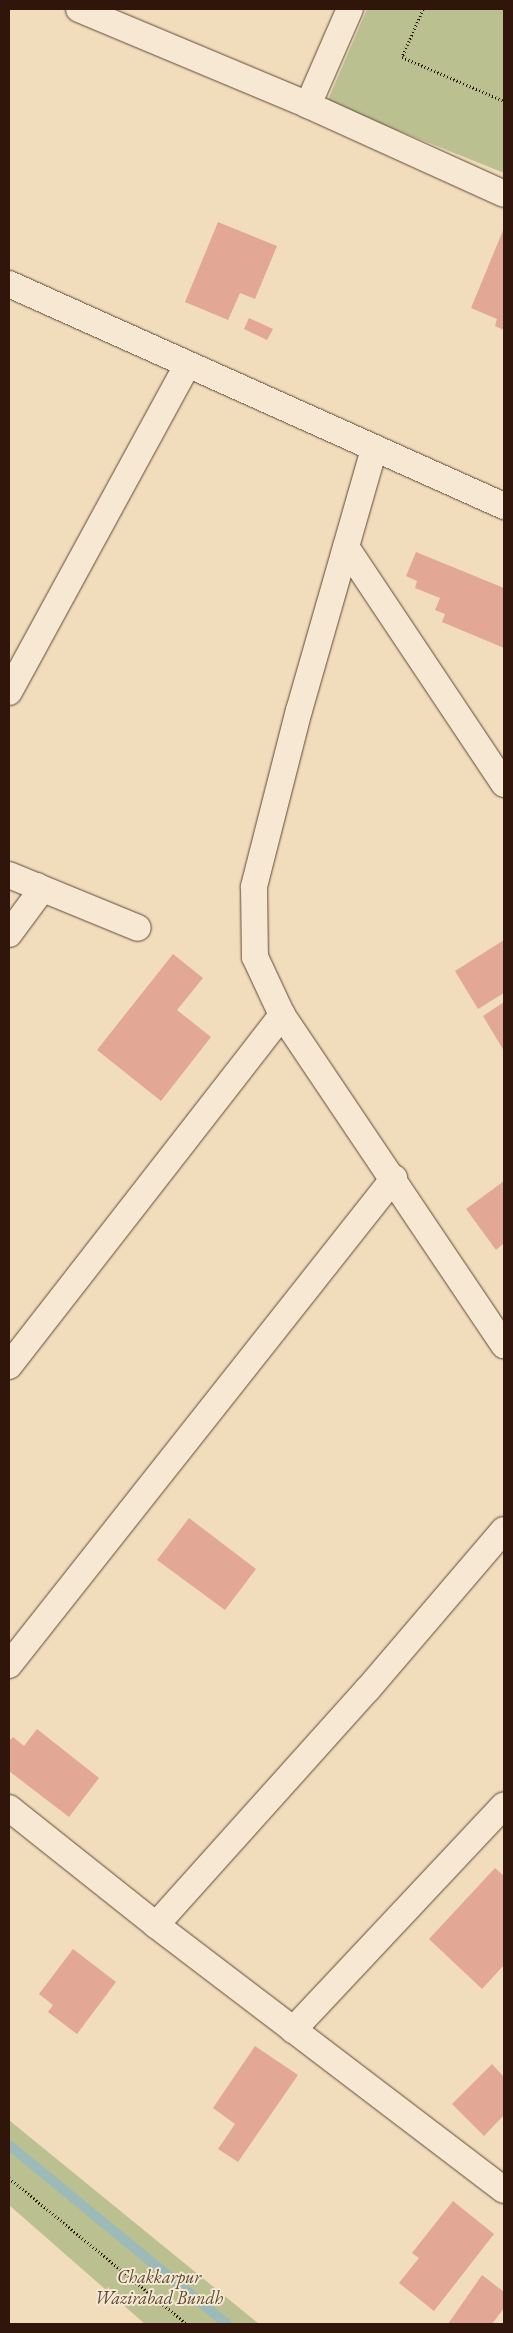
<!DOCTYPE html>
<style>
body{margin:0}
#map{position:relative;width:513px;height:2333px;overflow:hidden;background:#f1dcbc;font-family:"EB Garamond",serif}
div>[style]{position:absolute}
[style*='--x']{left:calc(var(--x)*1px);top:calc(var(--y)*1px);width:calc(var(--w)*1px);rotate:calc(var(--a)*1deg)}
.green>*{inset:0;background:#bbc090}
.stream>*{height:10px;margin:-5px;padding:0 5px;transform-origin:5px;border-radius:5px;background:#9cbab8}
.building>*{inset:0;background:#e3a796}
.path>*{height:3px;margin-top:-1.5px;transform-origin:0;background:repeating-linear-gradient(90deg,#30160a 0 1px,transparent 0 3.5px)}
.roads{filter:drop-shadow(0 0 1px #604836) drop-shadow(0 0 1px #604836)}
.minor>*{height:26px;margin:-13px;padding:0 13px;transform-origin:13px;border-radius:13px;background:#f6e8d3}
span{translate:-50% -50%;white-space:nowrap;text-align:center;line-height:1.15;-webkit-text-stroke:4px #f6e8d3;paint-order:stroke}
.park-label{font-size:18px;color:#5a4932;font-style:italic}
.frame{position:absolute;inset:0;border:10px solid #30160a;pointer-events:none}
</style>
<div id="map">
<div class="green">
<div style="clip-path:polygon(367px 9px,504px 9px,504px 173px,327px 102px)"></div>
<div style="clip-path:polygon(9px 2120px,26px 2134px,259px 2324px,145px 2324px,9px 2205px)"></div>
</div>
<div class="stream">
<div style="--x:9;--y:2145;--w:282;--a:39.4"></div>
</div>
<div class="building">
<div style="clip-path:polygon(218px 222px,277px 246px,255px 299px,240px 293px,228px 320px,185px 302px)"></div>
<div style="clip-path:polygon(504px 228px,504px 330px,495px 326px,497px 319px,471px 308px)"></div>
<div style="clip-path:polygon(249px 318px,273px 329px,267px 340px,244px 329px)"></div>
<div style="clip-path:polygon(416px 552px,504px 588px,504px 648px,442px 622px,445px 614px,435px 610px,440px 598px,415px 588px,417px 581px,406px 576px)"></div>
<div style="clip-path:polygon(504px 940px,504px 993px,478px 1009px,455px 971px)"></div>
<div style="clip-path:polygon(173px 954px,203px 978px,177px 1010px,211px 1037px,161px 1101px,97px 1050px)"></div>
<div style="clip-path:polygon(504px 1002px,504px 1051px,483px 1016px)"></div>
<div style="clip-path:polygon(504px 1181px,504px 1243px,496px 1250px,466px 1209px)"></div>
<div style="clip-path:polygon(189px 1518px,256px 1569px,225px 1610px,157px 1560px)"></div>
<div style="clip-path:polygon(37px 1729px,99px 1778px,69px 1817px,9px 1771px,9px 1741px,13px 1737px,24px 1746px)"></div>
<div style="clip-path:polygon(495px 1868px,504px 1876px,504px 1965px,482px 1989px,429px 1939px)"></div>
<div style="clip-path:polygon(73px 1949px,116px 1982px,77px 2034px,48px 2012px,53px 2005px,39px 1994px)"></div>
<div style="clip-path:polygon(255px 2046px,298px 2075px,238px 2162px,218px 2149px,235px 2124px,213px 2108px)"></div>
<div style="clip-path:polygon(492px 2064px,504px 2077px,504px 2115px,484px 2136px,452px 2104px)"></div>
<div style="clip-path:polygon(453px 2201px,494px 2234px,434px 2311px,399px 2283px,419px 2258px,412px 2253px)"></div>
<div style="clip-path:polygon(482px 2275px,504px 2292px,504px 2308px,492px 2324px,448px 2324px)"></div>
</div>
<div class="path">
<div style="--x:423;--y:9;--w:52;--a:113.6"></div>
<div style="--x:402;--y:57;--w:111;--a:23.3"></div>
<div style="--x:9;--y:2178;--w:230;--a:39.4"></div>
</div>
<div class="roads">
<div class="minor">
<div style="--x:79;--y:9;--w:248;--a:22.7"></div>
<div style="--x:308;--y:105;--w:215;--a:24.4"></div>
<div style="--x:308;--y:105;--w:105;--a:-66.4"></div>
<div style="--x:9;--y:284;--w:543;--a:24.16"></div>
<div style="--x:374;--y:449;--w:272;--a:106"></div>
<div style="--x:299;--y:710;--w:183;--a:104.3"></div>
<div style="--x:254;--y:887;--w:70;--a:89.2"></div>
<div style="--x:255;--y:957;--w:64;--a:65"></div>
<div style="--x:282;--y:1015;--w:398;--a:56.1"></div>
<div style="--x:346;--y:547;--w:285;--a:56.3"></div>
<div style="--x:9;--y:692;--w:372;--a:-61.4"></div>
<div style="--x:9;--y:875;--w:139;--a:22.3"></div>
<div style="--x:9;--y:934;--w:47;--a:-53.6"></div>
<div style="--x:37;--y:896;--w:10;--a:-90"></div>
<div style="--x:9;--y:1366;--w:445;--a:-52.1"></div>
<div style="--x:9;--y:1665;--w:621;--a:-51.67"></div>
<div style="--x:9;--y:1808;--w:188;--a:38.5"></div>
<div style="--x:156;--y:1925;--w:437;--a:37.3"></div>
<div style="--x:156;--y:1925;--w:317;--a:-48.1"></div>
<div style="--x:368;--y:1689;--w:209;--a:-49.5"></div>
<div style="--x:293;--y:2030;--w:308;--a:-46.8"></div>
</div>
</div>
<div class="park-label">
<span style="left:159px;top:2288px">Chakkarpur<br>Wazirabad Bundh</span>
</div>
<div class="frame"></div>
</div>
